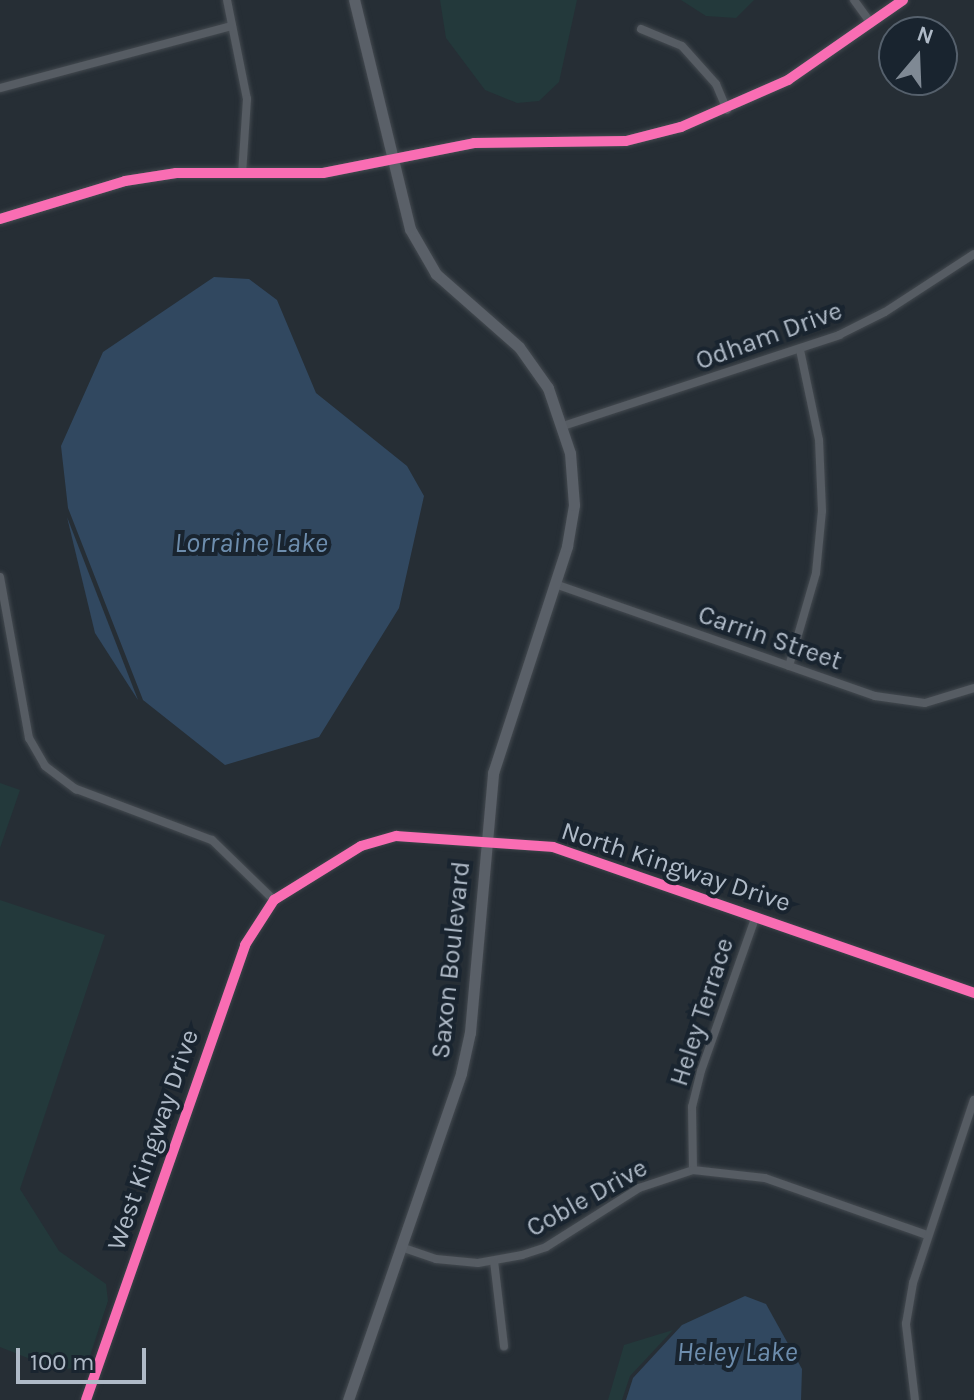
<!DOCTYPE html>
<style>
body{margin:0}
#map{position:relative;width:974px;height:1400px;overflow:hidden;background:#262e35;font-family:Karla,sans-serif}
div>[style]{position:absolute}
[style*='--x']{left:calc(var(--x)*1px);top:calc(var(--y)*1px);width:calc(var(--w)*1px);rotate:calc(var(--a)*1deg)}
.green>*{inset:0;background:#23393b}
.water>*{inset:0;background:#314860}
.roads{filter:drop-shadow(0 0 2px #444a50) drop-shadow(0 0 2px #444a50)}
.minor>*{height:8px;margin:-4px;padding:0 4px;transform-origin:4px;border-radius:4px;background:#565c63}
.tertiary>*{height:10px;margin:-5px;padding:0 5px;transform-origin:5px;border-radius:5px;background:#565c63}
.secondary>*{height:11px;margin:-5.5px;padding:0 5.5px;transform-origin:5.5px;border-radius:5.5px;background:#5a6068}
.cycleway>*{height:10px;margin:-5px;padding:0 5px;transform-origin:5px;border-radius:5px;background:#f96db3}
span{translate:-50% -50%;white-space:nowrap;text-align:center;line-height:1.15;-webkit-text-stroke:8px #19242f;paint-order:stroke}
.street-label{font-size:26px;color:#afbac7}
.water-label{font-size:28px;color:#6d8dad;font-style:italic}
.north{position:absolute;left:878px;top:16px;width:80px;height:80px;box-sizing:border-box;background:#19242f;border:2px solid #55606c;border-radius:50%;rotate:19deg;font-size:22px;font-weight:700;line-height:32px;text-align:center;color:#afbac7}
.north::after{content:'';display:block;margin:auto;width:28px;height:36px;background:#7f8994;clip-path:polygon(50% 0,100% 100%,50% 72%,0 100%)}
.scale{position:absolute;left:16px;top:1348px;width:130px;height:36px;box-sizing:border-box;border:4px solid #afbac7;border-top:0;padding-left:10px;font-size:24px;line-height:28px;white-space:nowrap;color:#afbac7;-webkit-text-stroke:6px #19242f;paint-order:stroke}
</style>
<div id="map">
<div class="green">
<div style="clip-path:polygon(440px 0,577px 0,559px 82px,539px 101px,517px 103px,485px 90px,446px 38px)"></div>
<div style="clip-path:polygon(681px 0,754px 0,736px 18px,706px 16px)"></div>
<div style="clip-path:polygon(0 783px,20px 790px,0 848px)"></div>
<div style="clip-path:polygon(0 900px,105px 935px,20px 1189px,59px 1251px,106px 1284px,108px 1301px,89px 1359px,75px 1368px,58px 1370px,0 1347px)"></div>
<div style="clip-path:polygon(673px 1330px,630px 1376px,622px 1400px,608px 1400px,624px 1345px)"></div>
</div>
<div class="water">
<div style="clip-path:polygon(214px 277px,249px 279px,277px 300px,316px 393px,407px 466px,424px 496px,399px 608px,319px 737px,225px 765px,143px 700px,68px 508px,61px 446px,103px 352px)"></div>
<div style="clip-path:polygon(67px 517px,138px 700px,95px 633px)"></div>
<div style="clip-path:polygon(745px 1296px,766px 1304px,802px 1369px,801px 1400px,626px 1400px,633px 1378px,682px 1325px)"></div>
</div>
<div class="roads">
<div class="minor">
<div style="--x:227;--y:0;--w:101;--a:78.6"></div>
<div style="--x:247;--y:99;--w:75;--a:93.8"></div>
<div style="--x:854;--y:0;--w:29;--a:54"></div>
<div style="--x:641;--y:29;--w:44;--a:22.5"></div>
<div style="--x:682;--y:46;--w:51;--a:48.2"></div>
<div style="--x:716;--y:84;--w:28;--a:67"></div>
<div style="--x:0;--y:88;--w:240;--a:-15"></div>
<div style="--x:563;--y:426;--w:291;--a:-18.2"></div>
<div style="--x:839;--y:335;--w:51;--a:-26.6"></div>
<div style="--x:885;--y:312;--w:106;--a:-33.1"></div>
<div style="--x:0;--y:577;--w:164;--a:79.8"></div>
<div style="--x:29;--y:738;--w:32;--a:60"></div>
<div style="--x:45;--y:766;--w:39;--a:37"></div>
<div style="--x:76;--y:789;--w:145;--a:20.6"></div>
<div style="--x:212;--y:840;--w:86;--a:44.1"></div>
<div style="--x:555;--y:584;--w:339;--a:19.3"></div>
<div style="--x:875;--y:696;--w:50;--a:8"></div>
<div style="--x:925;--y:703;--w:51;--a:-17"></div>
<div style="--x:789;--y:666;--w:97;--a:-73.8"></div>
<div style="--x:816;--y:573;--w:62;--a:-84.5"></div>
<div style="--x:822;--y:511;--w:71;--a:-92.4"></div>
<div style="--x:819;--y:440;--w:92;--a:-101.9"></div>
<div style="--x:693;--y:1170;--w:63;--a:-90.9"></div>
<div style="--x:692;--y:1107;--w:37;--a:-76"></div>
<div style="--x:701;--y:1071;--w:164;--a:-70.5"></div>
<div style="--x:401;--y:1247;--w:37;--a:19"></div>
<div style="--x:436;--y:1259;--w:42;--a:5.4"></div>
<div style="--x:478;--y:1263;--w:45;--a:-10.3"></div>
<div style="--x:522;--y:1255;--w:25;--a:-18"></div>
<div style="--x:546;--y:1247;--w:110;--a:-32.4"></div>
<div style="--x:639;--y:1188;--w:57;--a:-18.4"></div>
<div style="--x:693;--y:1170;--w:72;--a:6.3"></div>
<div style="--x:765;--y:1178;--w:172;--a:19.4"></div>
<div style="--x:494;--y:1261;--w:86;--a:83.3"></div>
<div style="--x:86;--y:1400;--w:482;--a:-70.7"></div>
<div style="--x:245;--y:945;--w:54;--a:-57.2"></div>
<div style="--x:274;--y:900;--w:102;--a:-31.8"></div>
<div style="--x:361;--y:846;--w:37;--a:-16"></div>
<div style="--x:397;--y:836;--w:156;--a:4"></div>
<div style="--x:553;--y:847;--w:446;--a:19.1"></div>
<div style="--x:915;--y:1400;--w:77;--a:-96.8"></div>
<div style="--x:906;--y:1324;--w:42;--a:-80.3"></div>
<div style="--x:913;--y:1283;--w:193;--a:-71.6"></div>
</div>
<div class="tertiary">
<div style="--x:0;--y:219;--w:131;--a:-16.9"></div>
<div style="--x:125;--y:181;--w:52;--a:-8.9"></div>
<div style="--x:176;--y:173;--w:147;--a:0"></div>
<div style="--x:323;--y:173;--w:154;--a:-11.2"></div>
<div style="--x:474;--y:143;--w:152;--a:-0.8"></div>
<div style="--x:626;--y:141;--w:57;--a:-14.3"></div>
<div style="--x:681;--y:127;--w:117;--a:-23.7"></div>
<div style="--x:788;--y:80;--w:140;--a:-34.8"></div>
</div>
<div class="secondary">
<div style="--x:348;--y:1400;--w:346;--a:-70.9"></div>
<div style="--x:461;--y:1073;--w:42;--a:-77.6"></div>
<div style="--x:470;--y:1032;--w:260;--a:-84.9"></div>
<div style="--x:493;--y:773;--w:239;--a:-71.9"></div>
<div style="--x:567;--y:546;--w:42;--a:-80.3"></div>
<div style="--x:574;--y:505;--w:52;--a:-94.4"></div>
<div style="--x:570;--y:453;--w:69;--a:-108.7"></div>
<div style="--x:548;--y:388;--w:50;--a:-125.3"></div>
<div style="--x:519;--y:347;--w:111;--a:-138.7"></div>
<div style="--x:436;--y:274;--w:52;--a:-120"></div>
<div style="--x:410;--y:229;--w:236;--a:-103.7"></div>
</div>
</div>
<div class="cycleway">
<div style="--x:0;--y:219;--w:131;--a:-16.9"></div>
<div style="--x:125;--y:181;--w:52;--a:-8.9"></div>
<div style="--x:176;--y:173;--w:147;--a:0"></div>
<div style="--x:323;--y:173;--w:154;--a:-11.2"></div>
<div style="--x:474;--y:143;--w:152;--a:-0.8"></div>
<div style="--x:626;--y:141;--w:57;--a:-14.3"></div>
<div style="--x:681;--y:127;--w:117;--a:-23.7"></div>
<div style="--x:788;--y:80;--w:140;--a:-34.8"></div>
<div style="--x:86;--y:1400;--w:482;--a:-70.7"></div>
<div style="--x:245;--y:945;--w:54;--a:-57.2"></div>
<div style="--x:274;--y:900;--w:102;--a:-31.8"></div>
<div style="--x:361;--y:846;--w:37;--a:-16"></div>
<div style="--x:397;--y:836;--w:156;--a:4"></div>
<div style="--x:553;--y:847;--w:446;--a:19.1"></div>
</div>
<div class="street-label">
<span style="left:769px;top:336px;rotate:-20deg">Odham Drive</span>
<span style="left:770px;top:638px;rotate:19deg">Carrin Street</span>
<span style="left:676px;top:867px;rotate:18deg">North Kingway Drive</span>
<span style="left:451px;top:960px;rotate:-84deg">Saxon Boulevard</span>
<span style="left:702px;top:1012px;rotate:-72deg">Heley Terrace</span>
<span style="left:153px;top:1140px;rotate:-71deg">West Kingway Drive</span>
<span style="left:587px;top:1198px;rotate:-29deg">Coble Drive</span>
</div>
<div class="water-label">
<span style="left:251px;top:543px">Lorraine Lake</span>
<span style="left:737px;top:1352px">Heley Lake</span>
</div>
<div class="north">N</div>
<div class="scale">100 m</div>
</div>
